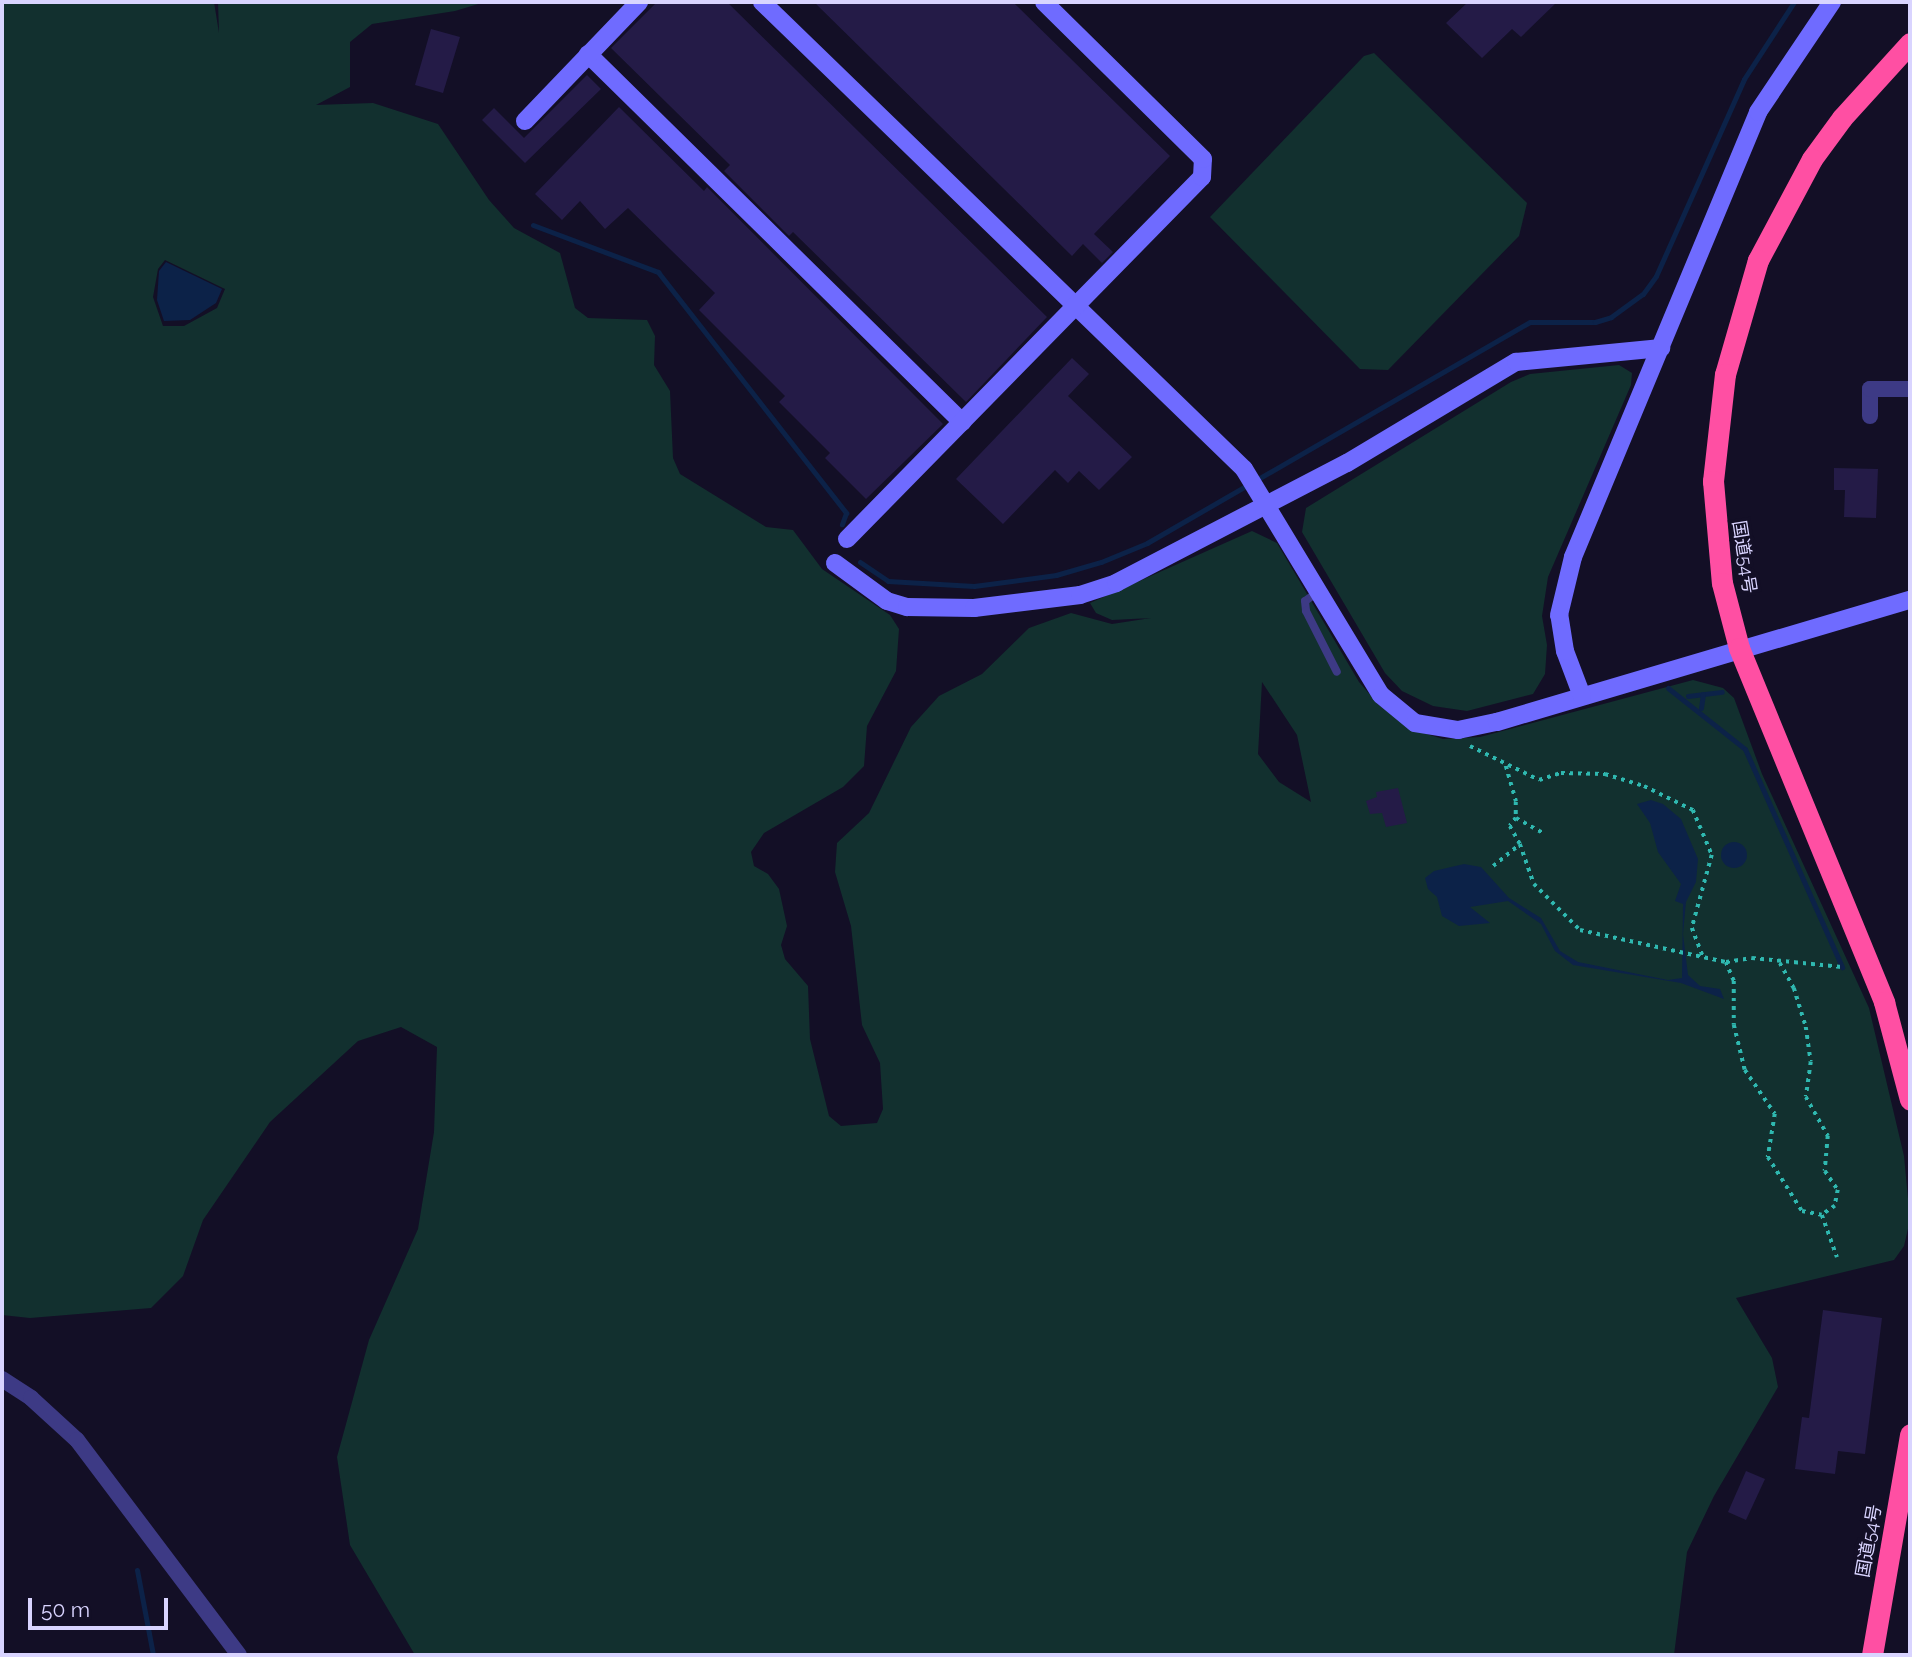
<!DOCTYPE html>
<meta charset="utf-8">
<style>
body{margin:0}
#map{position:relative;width:1912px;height:1657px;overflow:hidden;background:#130f26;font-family:Raleway,"Noto Sans JP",sans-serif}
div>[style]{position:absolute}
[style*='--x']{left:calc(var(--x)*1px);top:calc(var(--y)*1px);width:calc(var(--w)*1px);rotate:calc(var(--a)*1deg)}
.green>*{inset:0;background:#12302f}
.water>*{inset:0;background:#0c2248}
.round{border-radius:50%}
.stream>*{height:5px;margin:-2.5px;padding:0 2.5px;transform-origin:2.5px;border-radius:2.5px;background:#0c2248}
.building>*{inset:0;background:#241b47}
.path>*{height:3.5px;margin-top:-1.75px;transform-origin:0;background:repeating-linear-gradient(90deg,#2fb8b0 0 3.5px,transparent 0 8.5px)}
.lane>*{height:8px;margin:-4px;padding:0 4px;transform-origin:4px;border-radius:4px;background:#3d3a85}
.street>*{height:16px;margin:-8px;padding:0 8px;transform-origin:8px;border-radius:8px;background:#3d3a85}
.secondary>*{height:18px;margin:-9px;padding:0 9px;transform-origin:9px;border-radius:9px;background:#6f6bff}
.highway>*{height:21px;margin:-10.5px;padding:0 10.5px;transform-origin:10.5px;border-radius:10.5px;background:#ff4fa3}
span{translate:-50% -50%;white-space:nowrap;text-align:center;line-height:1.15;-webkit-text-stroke:7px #130f26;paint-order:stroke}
.street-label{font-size:18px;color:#d9d4ff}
.frame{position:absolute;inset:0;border:4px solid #d9d4ff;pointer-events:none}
.scale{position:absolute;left:28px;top:1598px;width:140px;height:32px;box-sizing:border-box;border:4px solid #d9d4ff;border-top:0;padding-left:9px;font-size:21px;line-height:24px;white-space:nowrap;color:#d9d4ff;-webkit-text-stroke:5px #130f26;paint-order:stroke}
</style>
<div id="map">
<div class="green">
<div style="clip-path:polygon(evenodd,2px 2px,214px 2px,219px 33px,218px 2px,485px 2px,455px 11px,372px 24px,350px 42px,350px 87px,316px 105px,373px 103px,438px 124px,489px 200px,514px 228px,560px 253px,575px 308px,588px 318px,647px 320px,655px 336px,654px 365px,670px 391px,673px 458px,680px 474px,766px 527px,793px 530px,822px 569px,890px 615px,899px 629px,896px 671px,867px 726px,864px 766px,843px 787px,764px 833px,751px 852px,754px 866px,768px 874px,779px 889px,787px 926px,781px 945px,785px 959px,808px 986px,810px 1039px,829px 1116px,841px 1126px,877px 1123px,883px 1109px,880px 1063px,862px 1025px,851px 926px,835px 872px,837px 843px,869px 813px,911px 727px,939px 696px,982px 674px,1029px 628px,1071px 613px,1112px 624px,1151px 618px,1112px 620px,1096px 613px,1090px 603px,1252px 531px,1277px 543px,1359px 682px,1379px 705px,1417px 731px,1443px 739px,1480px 737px,1693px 680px,1723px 688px,1734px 698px,1762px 774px,1869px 1008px,1904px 1156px,1910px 1220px,1904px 1246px,1894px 1260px,1736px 1298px,1772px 1358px,1778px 1387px,1714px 1496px,1687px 1552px,1674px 1655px,415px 1655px,350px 1545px,337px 1457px,369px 1340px,418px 1229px,434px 1132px,437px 1047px,401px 1027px,358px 1041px,270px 1122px,203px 1220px,183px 1276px,151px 1308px,30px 1318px,2px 1315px,2px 2px,165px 260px,225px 289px,217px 308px,184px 326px,163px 326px,153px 297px,158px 269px,165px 260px,2px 2px,1262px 682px,1297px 735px,1311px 802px,1279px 782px,1258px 754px,1262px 682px)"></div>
<div style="clip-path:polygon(1374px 53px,1527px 203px,1519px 236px,1388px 370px,1360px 369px,1210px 217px,1364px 56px)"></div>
<div style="clip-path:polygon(1619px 365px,1632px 373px,1631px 385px,1548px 577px,1542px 616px,1547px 645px,1545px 674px,1533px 694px,1467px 711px,1433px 706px,1402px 691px,1385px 673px,1302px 532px,1306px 508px,1511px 382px,1530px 374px)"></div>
</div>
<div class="water">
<div style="clip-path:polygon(166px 262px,222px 289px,216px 303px,190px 320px,164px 321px,157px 300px,159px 271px)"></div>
<div style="clip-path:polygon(1651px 800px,1663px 804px,1681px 819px,1698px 859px,1696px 882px,1686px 902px,1683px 934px,1688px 975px,1700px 986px,1720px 989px,1724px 999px,1681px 983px,1573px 965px,1555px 951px,1541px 924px,1508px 901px,1470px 907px,1490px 923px,1459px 926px,1442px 916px,1437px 897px,1428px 889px,1425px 878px,1434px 871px,1464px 864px,1481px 867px,1509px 898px,1541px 918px,1560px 951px,1578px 962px,1668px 980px,1682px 978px,1683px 904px,1675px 901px,1681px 884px,1658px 852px,1650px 823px,1637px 804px)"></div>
<div class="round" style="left:1721px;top:842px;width:26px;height:26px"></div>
</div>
<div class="stream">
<div style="--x:533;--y:225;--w:134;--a:20.6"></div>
<div style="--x:658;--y:272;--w:306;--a:52"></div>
<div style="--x:846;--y:513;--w:12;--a:110"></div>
<div style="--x:860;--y:562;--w:34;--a:34"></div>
<div style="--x:888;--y:581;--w:86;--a:3.3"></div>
<div style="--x:974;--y:586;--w:83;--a:-7.6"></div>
<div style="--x:1056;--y:575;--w:47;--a:-16.1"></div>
<div style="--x:1101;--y:562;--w:50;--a:-22.4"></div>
<div style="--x:1147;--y:543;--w:442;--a:-30"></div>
<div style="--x:1530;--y:322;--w:65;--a:0"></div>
<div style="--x:1595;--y:322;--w:17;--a:-17"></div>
<div style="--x:1611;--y:317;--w:39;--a:-36"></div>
<div style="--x:1643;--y:294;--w:22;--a:-54"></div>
<div style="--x:1656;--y:276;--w:216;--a:-65.9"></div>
<div style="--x:1744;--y:79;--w:92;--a:-57"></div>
<div style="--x:1668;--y:688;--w:98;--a:38.4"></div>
<div style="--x:1745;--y:749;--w:239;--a:66"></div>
<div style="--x:1688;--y:696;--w:34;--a:-7"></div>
<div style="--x:1701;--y:708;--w:14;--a:-82"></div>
<div style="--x:137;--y:1570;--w:86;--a:79.3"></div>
</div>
<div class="building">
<div style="clip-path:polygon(657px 2px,727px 2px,1047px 317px,966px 402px,793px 232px,789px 236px,724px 171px,730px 165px,611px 48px)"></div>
<div style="clip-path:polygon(814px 2px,1013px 2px,1170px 156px,1094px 234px,1113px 252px,1102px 263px,1083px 244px,1072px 256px)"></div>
<div style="clip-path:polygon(1468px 2px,1557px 2px,1521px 37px,1512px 29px,1482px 58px,1446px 23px)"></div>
<div style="clip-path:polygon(431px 29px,460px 37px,443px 93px,415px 85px)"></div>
<div style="clip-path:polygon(587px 75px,601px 89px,525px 163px,482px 120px,494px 108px,524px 138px)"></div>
<div style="clip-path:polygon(619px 107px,704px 191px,707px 187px,943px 424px,866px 499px,825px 458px,830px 453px,779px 402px,785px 396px,699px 310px,715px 293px,628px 208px,605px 229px,580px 201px,562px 220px,535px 194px)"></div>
<div style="clip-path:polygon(1072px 358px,1089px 374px,1068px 396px,1132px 457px,1099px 490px,1079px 471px,1068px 483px,1055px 470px,1003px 524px,956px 479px)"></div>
<div style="clip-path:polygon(1834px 468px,1878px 469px,1876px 518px,1844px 517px,1845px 490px,1834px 490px)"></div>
<div style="clip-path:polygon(1398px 788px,1407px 823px,1386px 827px,1382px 813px,1370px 814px,1366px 801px,1377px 797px,1376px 792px)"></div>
<div style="clip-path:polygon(1823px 1310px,1882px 1318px,1865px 1454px,1838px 1451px,1835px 1474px,1795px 1469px,1802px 1417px,1809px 1418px)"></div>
<div style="clip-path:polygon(1746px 1471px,1765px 1479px,1746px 1520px,1728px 1512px)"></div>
</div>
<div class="path">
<div style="--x:1470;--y:746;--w:77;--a:26.2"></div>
<div style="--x:1539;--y:780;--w:23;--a:-18"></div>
<div style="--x:1561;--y:773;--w:44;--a:1.3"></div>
<div style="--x:1605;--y:774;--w:41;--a:17.1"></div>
<div style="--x:1644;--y:786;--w:55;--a:26.1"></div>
<div style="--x:1693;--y:810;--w:49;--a:67.1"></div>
<div style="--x:1712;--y:855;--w:76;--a:105.3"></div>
<div style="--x:1692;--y:928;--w:31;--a:69"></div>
<div style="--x:1506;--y:766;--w:37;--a:74"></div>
<div style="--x:1516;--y:802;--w:16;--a:90"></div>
<div style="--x:1516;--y:818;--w:10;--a:127"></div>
<div style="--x:1510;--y:826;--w:21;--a:61"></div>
<div style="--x:1516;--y:818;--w:31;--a:29"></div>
<div style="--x:1493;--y:866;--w:35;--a:-39"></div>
<div style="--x:1520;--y:844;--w:42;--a:70.7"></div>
<div style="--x:1534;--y:884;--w:65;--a:45"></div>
<div style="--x:1580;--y:930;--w:149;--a:12.4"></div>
<div style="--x:1726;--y:962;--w:21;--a:67"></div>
<div style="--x:1734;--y:981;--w:44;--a:90"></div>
<div style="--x:1734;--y:1025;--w:46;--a:76.3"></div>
<div style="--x:1745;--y:1070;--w:53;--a:55.7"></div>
<div style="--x:1775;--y:1114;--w:44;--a:99.2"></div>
<div style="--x:1768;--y:1157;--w:64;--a:57.8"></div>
<div style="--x:1802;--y:1211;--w:20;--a:11"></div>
<div style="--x:1822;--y:1215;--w:45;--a:70.3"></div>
<div style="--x:1726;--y:962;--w:26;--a:-9"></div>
<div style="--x:1752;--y:958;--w:90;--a:5.7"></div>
<div style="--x:1780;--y:963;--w:29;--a:61"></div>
<div style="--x:1794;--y:988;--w:41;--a:72.9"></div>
<div style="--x:1806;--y:1027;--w:35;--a:82"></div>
<div style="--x:1811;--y:1062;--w:35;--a:98"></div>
<div style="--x:1806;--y:1097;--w:45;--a:60.6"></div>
<div style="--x:1828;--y:1136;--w:35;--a:95"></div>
<div style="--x:1825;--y:1171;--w:23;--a:56"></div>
<div style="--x:1838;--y:1190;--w:16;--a:101"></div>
<div style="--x:1835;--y:1206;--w:16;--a:145"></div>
</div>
<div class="lane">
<div style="--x:1319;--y:591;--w:17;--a:144"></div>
<div style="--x:1305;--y:601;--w:10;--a:84"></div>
<div style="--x:1306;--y:611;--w:68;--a:63.1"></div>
</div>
<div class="street">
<div style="--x:1870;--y:416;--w:27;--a:-90"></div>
<div style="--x:1870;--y:389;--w:40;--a:0"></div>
<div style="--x:2;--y:1379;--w:35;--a:33"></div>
<div style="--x:31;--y:1398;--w:62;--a:42.4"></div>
<div style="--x:77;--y:1440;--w:269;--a:53"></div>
</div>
<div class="secondary">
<div style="--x:762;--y:2;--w:671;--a:44.09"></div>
<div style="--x:1244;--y:469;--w:264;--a:58.8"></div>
<div style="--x:1381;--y:695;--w:44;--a:39.5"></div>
<div style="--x:1415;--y:723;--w:44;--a:9.2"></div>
<div style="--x:1458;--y:730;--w:40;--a:-12"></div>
<div style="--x:1497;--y:722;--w:431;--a:-16.5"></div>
<div style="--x:588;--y:54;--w:525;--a:44.54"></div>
<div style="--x:525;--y:121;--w:165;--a:-46.2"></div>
<div style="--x:847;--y:539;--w:507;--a:-45.56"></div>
<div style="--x:1202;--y:177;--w:18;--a:-87"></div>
<div style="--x:1203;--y:159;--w:223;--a:-135.4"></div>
<div style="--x:835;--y:563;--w:64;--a:36.2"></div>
<div style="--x:887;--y:601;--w:21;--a:17"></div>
<div style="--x:907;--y:607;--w:67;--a:0.9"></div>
<div style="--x:974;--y:608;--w:107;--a:-7"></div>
<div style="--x:1080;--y:595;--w:38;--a:-18"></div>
<div style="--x:1116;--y:583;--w:260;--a:-27.5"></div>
<div style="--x:1347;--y:463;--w:197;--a:-30.9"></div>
<div style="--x:1516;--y:362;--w:146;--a:-5.5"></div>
<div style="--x:1582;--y:696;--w:48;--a:-110.7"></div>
<div style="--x:1565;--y:651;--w:36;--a:-99"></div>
<div style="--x:1559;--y:615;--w:60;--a:-76.4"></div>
<div style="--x:1573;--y:557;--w:482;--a:-67.4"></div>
<div style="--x:1758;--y:112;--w:133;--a:-56.1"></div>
</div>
<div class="highway">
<div style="--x:1910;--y:43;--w:101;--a:132.2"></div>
<div style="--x:1842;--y:118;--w:51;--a:126.2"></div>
<div style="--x:1812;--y:159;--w:115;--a:118.1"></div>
<div style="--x:1758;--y:260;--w:119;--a:106.1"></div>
<div style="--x:1725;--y:374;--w:108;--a:96.4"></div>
<div style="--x:1713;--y:481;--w:102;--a:85"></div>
<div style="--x:1722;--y:583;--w:67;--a:75.3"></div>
<div style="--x:1739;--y:648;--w:383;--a:67.7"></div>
<div style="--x:1884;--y:1002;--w:101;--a:75.1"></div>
<div style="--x:1872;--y:1655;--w:224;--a:-80.2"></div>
</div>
<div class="street-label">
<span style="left:1744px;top:557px;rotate:81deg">国道54号</span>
<span style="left:1869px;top:1541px;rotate:-80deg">国道54号</span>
</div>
<div class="frame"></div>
<div class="scale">50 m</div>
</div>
